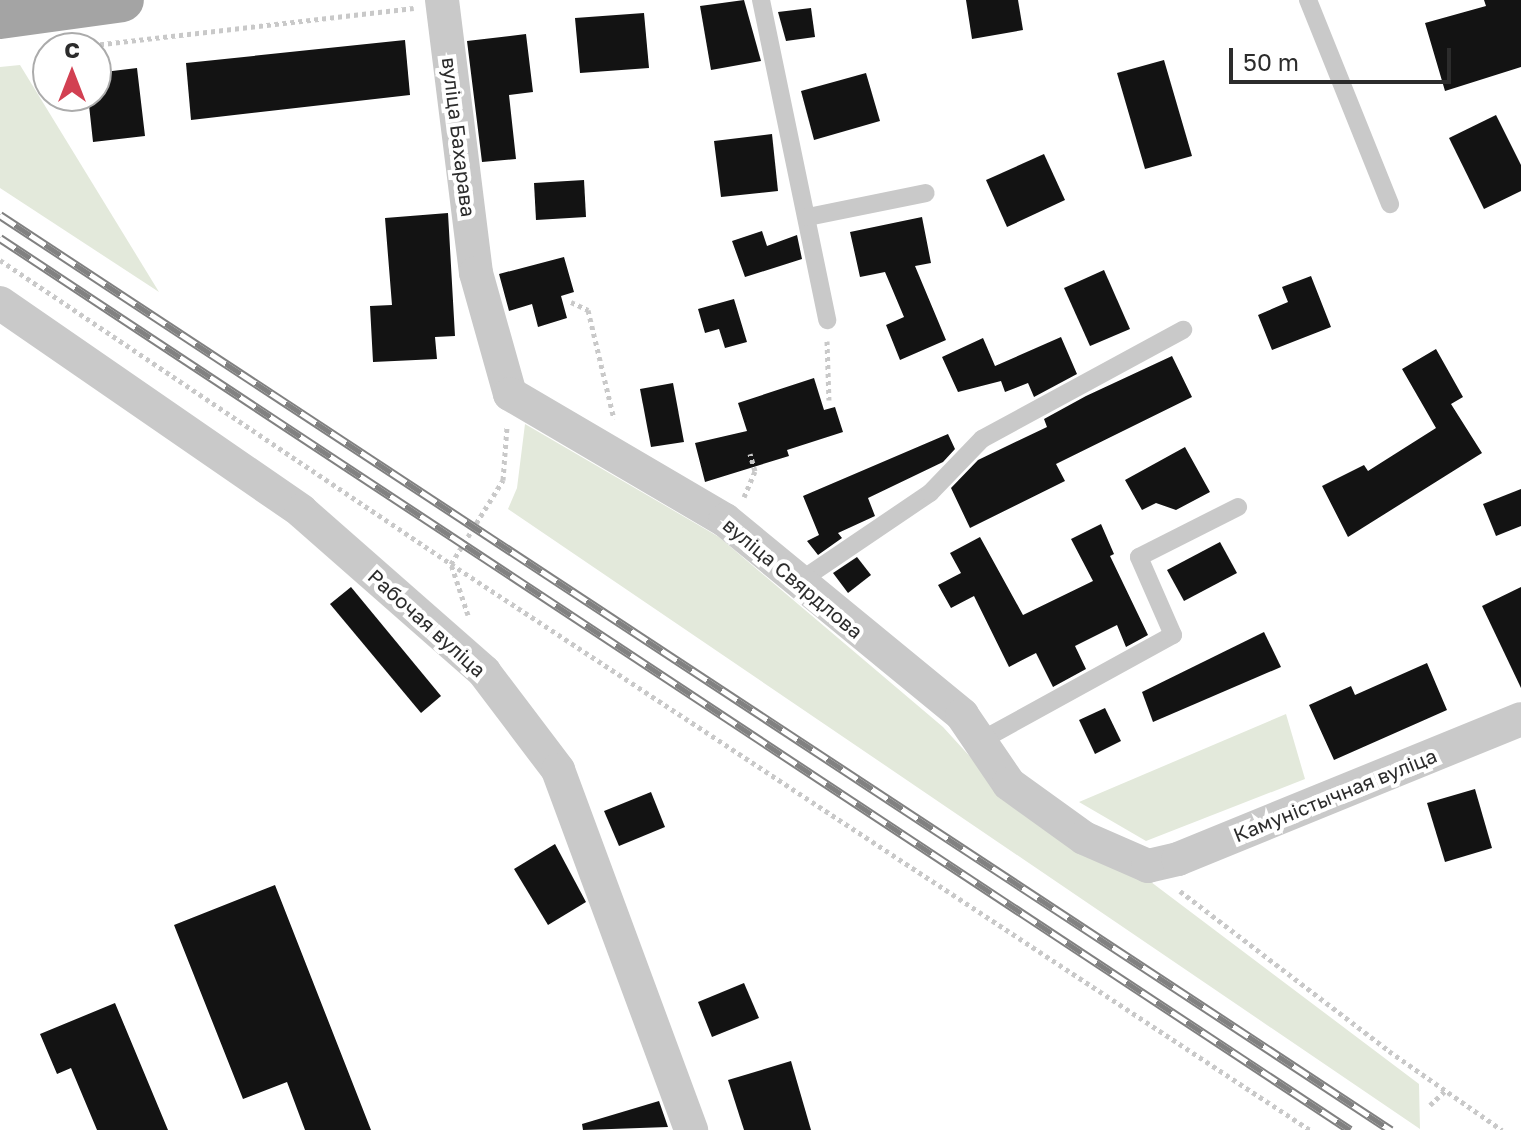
<!DOCTYPE html>
<meta charset="utf-8">
<style>
body{margin:0}
#map{position:relative;width:1521px;height:1130px;overflow:hidden;background:#fff;font-family:"Golos Text",sans-serif}
div>[style]{position:absolute}
[style*='--x']{left:calc(var(--x)*1px);top:calc(var(--y)*1px);width:calc(var(--w)*1px);rotate:calc(var(--a)*1deg)}
.green>*{inset:0;background:#e3e9db}
.building>*{inset:0;background:#131313}
.path>*{height:5px;margin-top:-2.5px;transform-origin:0;background:repeating-linear-gradient(90deg,#c9c9c9 0 4px,transparent 0 8px)}
.lane>*{height:18px;margin:-9px;padding:0 9px;transform-origin:9px;border-radius:9px;background:#c9c9c9}
.street>*{height:34px;margin:-17px;padding:0 17px;transform-origin:17px;border-radius:17px;background:#c9c9c9}
.primary>*{height:44px;margin:-22px;padding:0 22px;transform-origin:22px;border-radius:22px;background:#a4a4a4}
.rail>*{height:9px;margin-top:-4.5px;transform-origin:0;background:repeating-linear-gradient(90deg,#fff 0 18px,#818181 0 36px);box-sizing:border-box;border-block:2px solid #818181}
span{translate:-50% -50%;white-space:nowrap;text-align:center;line-height:1.15;-webkit-text-stroke:8px #fff;paint-order:stroke}
.street-label{font-size:20px;color:#2c2c2c}
.north{position:absolute;left:32px;top:32px;width:80px;height:80px;box-sizing:border-box;background:#fff;border:2px solid #ababab;border-radius:50%;rotate:0deg;font-size:22px;font-weight:700;line-height:32px;text-align:center;color:#2c2c2c}
.north::after{content:'';display:block;margin:auto;width:28px;height:36px;background:#d24052;clip-path:polygon(50% 0,100% 100%,50% 72%,0 100%)}
.scale{position:absolute;left:1229px;top:48px;width:222px;height:36px;box-sizing:border-box;border:4px solid #2c2c2c;border-top:0;padding-left:10px;font-size:24px;line-height:28px;white-space:nowrap;color:#2c2c2c;-webkit-text-stroke:6px #fff;paint-order:stroke}
</style>
<div id="map">
<div class="green">
<div style="clip-path:polygon(20px 65px,159px 292px,0 188px,0 67px)"></div>
<div style="clip-path:polygon(525px 424px,719px 537px,943px 727px,995px 784px,1151px 882px,1419px 1084px,1420px 1129px,508px 509px,517px 488px)"></div>
<div style="clip-path:polygon(1286px 714px,1305px 779px,1146px 841px,1079px 802px)"></div>
</div>
<div class="building">
<div style="clip-path:polygon(744px 0,761px 61px,711px 70px,700px 6px)"></div>
<div style="clip-path:polygon(966px 0,1018px 0,1023px 30px,972px 39px)"></div>
<div style="clip-path:polygon(1484px 0,1521px 0,1521px 67px,1445px 91px,1425px 23px,1486px 6px)"></div>
<div style="clip-path:polygon(811px 8px,815px 37px,786px 41px,778px 12px)"></div>
<div style="clip-path:polygon(644px 13px,649px 68px,580px 73px,575px 18px)"></div>
<div style="clip-path:polygon(526px 34px,533px 92px,509px 95px,516px 159px,482px 162px,467px 41px)"></div>
<div style="clip-path:polygon(405px 40px,410px 95px,191px 120px,186px 63px)"></div>
<div style="clip-path:polygon(1164px 60px,1192px 156px,1145px 169px,1117px 73px)"></div>
<div style="clip-path:polygon(137px 68px,145px 136px,93px 142px,88px 96px,96px 96px,96px 73px)"></div>
<div style="clip-path:polygon(866px 73px,880px 121px,814px 140px,801px 91px)"></div>
<div style="clip-path:polygon(1496px 115px,1521px 165px,1521px 191px,1484px 209px,1449px 138px)"></div>
<div style="clip-path:polygon(772px 134px,778px 191px,721px 197px,714px 141px)"></div>
<div style="clip-path:polygon(1044px 154px,1065px 200px,1007px 227px,986px 180px)"></div>
<div style="clip-path:polygon(584px 180px,586px 217px,536px 220px,534px 183px)"></div>
<div style="clip-path:polygon(448px 213px,455px 336px,435px 337px,437px 359px,373px 362px,370px 306px,392px 305px,385px 218px)"></div>
<div style="clip-path:polygon(922px 217px,931px 263px,915px 266px,946px 340px,900px 360px,886px 325px,904px 317px,885px 272px,860px 277px,850px 232px)"></div>
<div style="clip-path:polygon(762px 231px,767px 246px,797px 235px,802px 259px,745px 277px,732px 241px)"></div>
<div style="clip-path:polygon(564px 257px,574px 292px,561px 296px,567px 318px,538px 327px,532px 304px,509px 311px,499px 274px)"></div>
<div style="clip-path:polygon(1104px 270px,1130px 329px,1090px 346px,1064px 288px)"></div>
<div style="clip-path:polygon(1311px 276px,1331px 327px,1272px 350px,1258px 315px,1288px 302px,1282px 287px)"></div>
<div style="clip-path:polygon(734px 299px,747px 342px,725px 348px,719px 329px,705px 333px,698px 309px)"></div>
<div style="clip-path:polygon(1061px 337px,1077px 374px,1034px 397px,1028px 383px,1005px 392px,1001px 381px,958px 392px,942px 357px,983px 338px,995px 366px)"></div>
<div style="clip-path:polygon(1436px 349px,1463px 397px,1451px 404px,1482px 453px,1348px 537px,1322px 486px,1364px 465px,1368px 471px,1436px 428px,1402px 369px)"></div>
<div style="clip-path:polygon(1172px 356px,1192px 397px,1056px 464px,1065px 481px,970px 528px,951px 488px,978px 460px,1047px 427px,1044px 419px,1086px 396px)"></div>
<div style="clip-path:polygon(814px 378px,824px 410px,835px 407px,843px 432px,787px 450px,789px 456px,705px 482px,695px 443px,747px 431px,738px 403px)"></div>
<div style="clip-path:polygon(673px 383px,684px 442px,651px 447px,640px 389px)"></div>
<div style="clip-path:polygon(948px 434px,955px 449px,943px 462px,868px 498px,875px 516px,838px 533px,842px 538px,818px 555px,807px 541px,819px 535px,803px 496px)"></div>
<div style="clip-path:polygon(1185px 447px,1210px 492px,1176px 510px,1156px 503px,1142px 510px,1125px 480px)"></div>
<div style="clip-path:polygon(1521px 489px,1521px 526px,1496px 536px,1483px 504px)"></div>
<div style="clip-path:polygon(1101px 524px,1114px 554px,1110px 556px,1148px 635px,1126px 647px,1117px 625px,1075px 646px,1086px 669px,1053px 687px,1036px 653px,1009px 667px,974px 596px,951px 608px,938px 585px,961px 573px,950px 553px,980px 537px,1023px 615px,1093px 581px,1071px 539px)"></div>
<div style="clip-path:polygon(1220px 542px,1237px 573px,1184px 601px,1167px 570px)"></div>
<div style="clip-path:polygon(857px 557px,871px 575px,848px 593px,833px 573px)"></div>
<div style="clip-path:polygon(351px 587px,441px 696px,421px 713px,330px 604px)"></div>
<div style="clip-path:polygon(1521px 587px,1521px 688px,1482px 606px)"></div>
<div style="clip-path:polygon(1264px 632px,1281px 667px,1153px 722px,1142px 692px)"></div>
<div style="clip-path:polygon(1427px 663px,1447px 710px,1334px 760px,1309px 705px,1351px 686px,1355px 695px)"></div>
<div style="clip-path:polygon(1105px 708px,1121px 741px,1095px 754px,1079px 720px)"></div>
<div style="clip-path:polygon(1475px 789px,1492px 848px,1445px 862px,1427px 803px)"></div>
<div style="clip-path:polygon(651px 792px,665px 827px,619px 846px,604px 811px)"></div>
<div style="clip-path:polygon(555px 844px,586px 902px,548px 925px,514px 869px)"></div>
<div style="clip-path:polygon(275px 885px,371px 1130px,305px 1130px,287px 1082px,243px 1099px,174px 925px)"></div>
<div style="clip-path:polygon(744px 983px,759px 1018px,712px 1037px,698px 1002px)"></div>
<div style="clip-path:polygon(115px 1003px,168px 1130px,97px 1130px,71px 1068px,57px 1074px,40px 1034px)"></div>
<div style="clip-path:polygon(791px 1061px,811px 1130px,744px 1130px,728px 1080px)"></div>
<div style="clip-path:polygon(659px 1101px,668px 1127px,583px 1130px,582px 1124px)"></div>
</div>
<div class="path">
<div style="--x:68;--y:48;--w:348;--a:-6.6"></div>
<div style="--x:0;--y:260;--w:544;--a:33.98"></div>
<div style="--x:451;--y:564;--w:1029;--a:33.38"></div>
<div style="--x:571;--y:302;--w:19;--a:25"></div>
<div style="--x:588;--y:310;--w:112;--a:76.6"></div>
<div style="--x:827;--y:341;--w:59;--a:88.1"></div>
<div style="--x:744;--y:497;--w:28;--a:-67"></div>
<div style="--x:755;--y:471;--w:18;--a:-106"></div>
<div style="--x:468;--y:615;--w:54;--a:-108.4"></div>
<div style="--x:451;--y:564;--w:99;--a:-58.2"></div>
<div style="--x:503;--y:480;--w:53;--a:-85.7"></div>
<div style="--x:1180;--y:891;--w:263;--a:37.4"></div>
<div style="--x:1389;--y:1051;--w:138;--a:35"></div>
<div style="--x:1430;--y:1105;--w:21;--a:-43"></div>
</div>
<div class="lane">
<div style="--x:761;--y:0;--w:327;--a:78.3"></div>
<div style="--x:1308;--y:0;--w:220;--a:68.1"></div>
<div style="--x:808;--y:217;--w:120;--a:-11.5"></div>
<div style="--x:797;--y:583;--w:161;--a:-34.1"></div>
<div style="--x:930;--y:493;--w:75;--a:-46.1"></div>
<div style="--x:982;--y:439;--w:229;--a:-28.5"></div>
<div style="--x:982;--y:740;--w:218;--a:-28.8"></div>
<div style="--x:1173;--y:635;--w:85;--a:-113.6"></div>
<div style="--x:1139;--y:557;--w:111;--a:-26.8"></div>
</div>
<div class="street">
<div style="--x:442;--y:0;--w:275;--a:82.9"></div>
<div style="--x:476;--y:273;--w:126;--a:74.3"></div>
<div style="--x:510;--y:394;--w:249;--a:30.4"></div>
<div style="--x:725;--y:520;--w:307;--a:39.4"></div>
<div style="--x:962;--y:715;--w:83;--a:55.7"></div>
<div style="--x:1009;--y:784;--w:92;--a:35.8"></div>
<div style="--x:1084;--y:838;--w:70;--a:23.6"></div>
<div style="--x:1148;--y:866;--w:31;--a:-13"></div>
<div style="--x:1178;--y:859;--w:370;--a:-22.2"></div>
<div style="--x:0;--y:303;--w:366;--a:34.6"></div>
<div style="--x:301;--y:511;--w:244;--a:41.3"></div>
<div style="--x:484;--y:672;--w:123;--a:52.9"></div>
<div style="--x:558;--y:770;--w:384;--a:69.7"></div>
</div>
<div class="primary">
<div style="--x:0;--y:17;--w:123;--a:-7.9"></div>
</div>
<div class="rail">
<div style="--x:0;--y:215;--w:1665;--a:33.34"></div>
<div style="--x:0;--y:238;--w:1618;--a:33.45"></div>
</div>
<div class="street-label">
<span style="left:459px;top:137px;rotate:83deg">вуліца Бахарава</span>
<span style="left:793px;top:578px;rotate:40deg">вуліца Свярдлова</span>
<span style="left:427px;top:623px;rotate:42deg">Рабочая вуліца</span>
<span style="left:1335px;top:795px;rotate:-22deg">Камуністычная вуліца</span>
</div>
<div class="north">С</div>
<div class="scale">50 m</div>
</div>
